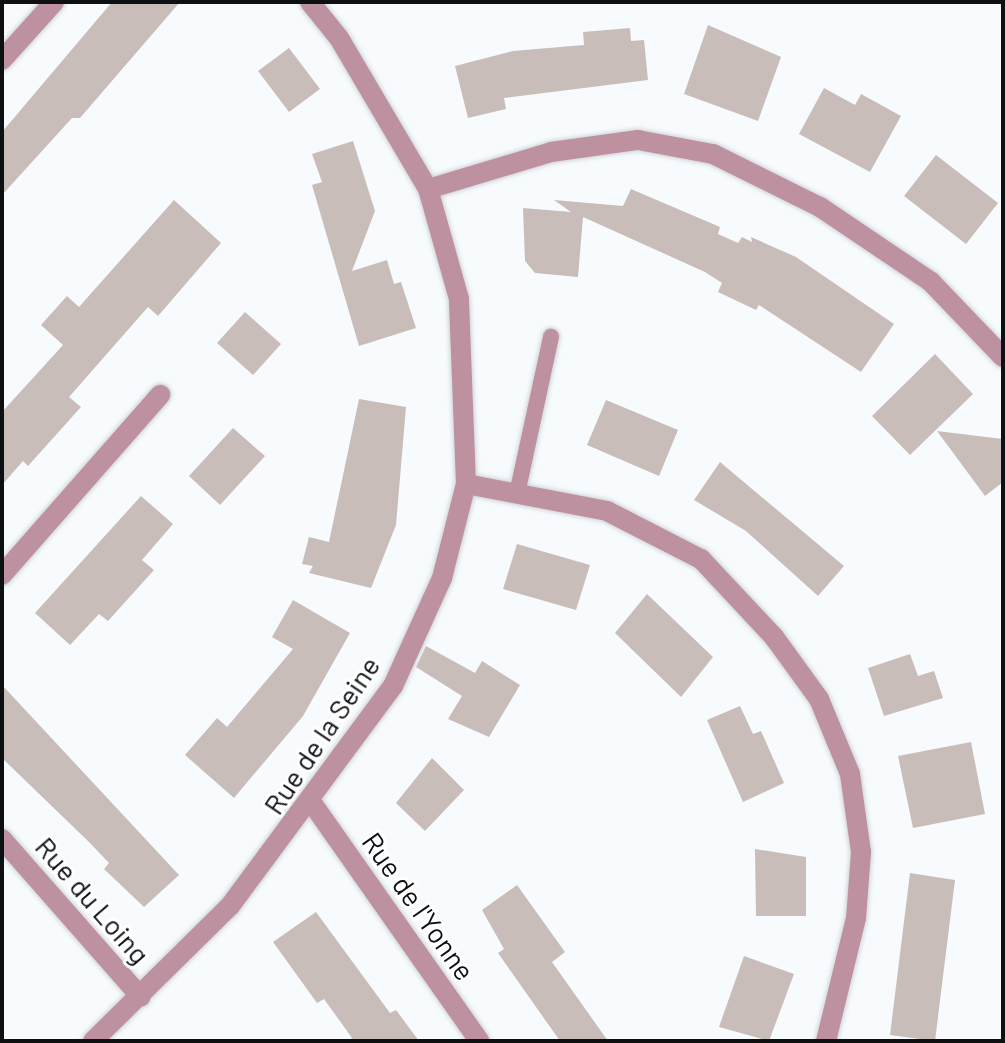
<!DOCTYPE html>
<style>
body{margin:0}
#map{position:relative;width:1005px;height:1043px;overflow:hidden;background:#f7fbfe;font-family:Barlow,sans-serif}
div>[style]{position:absolute}
[style*='--x']{left:calc(var(--x)*1px);top:calc(var(--y)*1px);width:calc(var(--w)*1px);rotate:calc(var(--a)*1deg)}
.building>*{inset:0;background:#c9bdb9}
.roads{filter:drop-shadow(0 0 2px #d2d5d8) drop-shadow(0 0 2px #d2d5d8)}
.lane>*{height:16px;margin:-8px;padding:0 8px;transform-origin:8px;border-radius:8px;background:#be91a0}
.street>*{height:20px;margin:-10px;padding:0 10px;transform-origin:10px;border-radius:10px;background:#be91a0}
span{translate:-50% -50%;white-space:nowrap;text-align:center;line-height:1.15;-webkit-text-stroke:6px #fff;paint-order:stroke}
.street-label{font-size:28px;color:#0d1013}
.frame{position:absolute;inset:0;border:4px solid #0d1013;pointer-events:none}
</style>
<div id="map">
<div class="building">
<div style="clip-path:polygon(112px 2px,180px 2px,80px 118px,72px 118px,2px 195px,2px 132px)"></div>
<div style="clip-path:polygon(708px 25px,781px 57px,758px 121px,684px 94px)"></div>
<div style="clip-path:polygon(630px 28px,631px 41px,644px 40px,648px 80px,504px 98px,506px 109px,468px 118px,455px 66px,513px 51px,584px 45px,583px 32px)"></div>
<div style="clip-path:polygon(289px 48px,320px 89px,289px 112px,258px 71px)"></div>
<div style="clip-path:polygon(824px 88px,855px 105px,861px 94px,901px 116px,870px 172px,799px 134px)"></div>
<div style="clip-path:polygon(353px 141px,375px 211px,352px 271px,387px 260px,394px 284px,401px 282px,416px 328px,359px 346px,312px 185px,322px 182px,312px 154px)"></div>
<div style="clip-path:polygon(936px 155px,998px 203px,966px 244px,904px 196px)"></div>
<div style="clip-path:polygon(631px 189px,720px 227px,718px 234px,738px 243px,742px 237px,752px 242px,751px 237px,796px 257px,894px 324px,861px 372px,759px 305px,756px 310px,718px 292px,722px 283px,705px 272px,583px 217px,578px 277px,535px 273px,525px 261px,523px 208px,571px 212px,554px 200px,623px 206px)"></div>
<div style="clip-path:polygon(174px 200px,221px 243px,158px 316px,148px 307px,69px 397px,81px 407px,28px 466px,23px 461px,2px 485px,2px 412px,63px 345px,41px 325px,67px 296px,79px 307px)"></div>
<div style="clip-path:polygon(245px 312px,281px 344px,253px 375px,217px 343px)"></div>
<div style="clip-path:polygon(935px 354px,973px 394px,910px 455px,872px 416px)"></div>
<div style="clip-path:polygon(359px 399px,406px 407px,396px 525px,371px 588px,309px 573px,313px 566px,302px 564px,309px 537px,329px 542px)"></div>
<div style="clip-path:polygon(606px 400px,678px 430px,659px 476px,587px 445px)"></div>
<div style="clip-path:polygon(233px 428px,265px 456px,220px 505px,189px 476px)"></div>
<div style="clip-path:polygon(937px 431px,1003px 439px,1003px 482px,985px 496px)"></div>
<div style="clip-path:polygon(720px 462px,844px 566px,818px 596px,746px 531px,694px 500px)"></div>
<div style="clip-path:polygon(141px 496px,173px 524px,142px 560px,154px 570px,108px 621px,99px 614px,70px 645px,35px 613px)"></div>
<div style="clip-path:polygon(517px 544px,590px 565px,576px 610px,503px 589px)"></div>
<div style="clip-path:polygon(647px 594px,713px 657px,681px 697px,615px 633px)"></div>
<div style="clip-path:polygon(293px 600px,350px 633px,303px 716px,234px 798px,185px 755px,217px 718px,227px 727px,293px 649px,272px 637px)"></div>
<div style="clip-path:polygon(426px 646px,475px 673px,482px 661px,520px 685px,489px 737px,448px 719px,462px 696px,416px 667px)"></div>
<div style="clip-path:polygon(910px 654px,918px 676px,934px 671px,943px 698px,884px 716px,868px 668px)"></div>
<div style="clip-path:polygon(2px 685px,179px 875px,144px 907px,104px 869px,109px 863px,90px 843px,2px 758px)"></div>
<div style="clip-path:polygon(740px 706px,753px 734px,761px 731px,784px 783px,743px 802px,707px 720px)"></div>
<div style="clip-path:polygon(971px 742px,985px 814px,913px 828px,898px 756px)"></div>
<div style="clip-path:polygon(432px 758px,464px 790px,425px 831px,396px 803px)"></div>
<div style="clip-path:polygon(755px 849px,806px 857px,806px 916px,756px 916px)"></div>
<div style="clip-path:polygon(910px 873px,955px 880px,935px 1041px,890px 1035px)"></div>
<div style="clip-path:polygon(517px 885px,565px 952px,552px 962px,608px 1041px,560px 1041px,498px 953px,504px 949px,482px 910px)"></div>
<div style="clip-path:polygon(316px 912px,390px 1013px,396px 1010px,419px 1041px,348px 1041px,352px 1038px,324px 999px,317px 1003px,273px 942px)"></div>
<div style="clip-path:polygon(744px 956px,794px 974px,769px 1041px,719px 1027px)"></div>
</div>
<div class="roads">
<div class="lane">
<div style="--x:517;--y:494;--w:161;--a:-77.8"></div>
</div>
<div class="street">
<div style="--x:2;--y:60;--w:78;--a:-48.1"></div>
<div style="--x:428;--y:189;--w:128;--a:-16.7"></div>
<div style="--x:551;--y:152;--w:88;--a:-7.9"></div>
<div style="--x:638;--y:140;--w:76;--a:10.6"></div>
<div style="--x:713;--y:154;--w:119;--a:26.4"></div>
<div style="--x:820;--y:207;--w:134;--a:34"></div>
<div style="--x:931;--y:282;--w:104;--a:46.2"></div>
<div style="--x:466;--y:484;--w:144;--a:10.8"></div>
<div style="--x:607;--y:511;--w:106;--a:27.1"></div>
<div style="--x:701;--y:559;--w:107;--a:46.9"></div>
<div style="--x:774;--y:637;--w:77;--a:54"></div>
<div style="--x:819;--y:699;--w:81;--a:67.5"></div>
<div style="--x:850;--y:774;--w:79;--a:82"></div>
<div style="--x:861;--y:852;--w:66;--a:94.3"></div>
<div style="--x:856;--y:918;--w:127;--a:103.7"></div>
<div style="--x:2;--y:575;--w:240;--a:-48.7"></div>
<div style="--x:312;--y:803;--w:291;--a:54.9"></div>
<div style="--x:2;--y:839;--w:210;--a:48.7"></div>
<div style="--x:93;--y:1041;--w:192;--a:-44.6"></div>
<div style="--x:230;--y:906;--w:274;--a:-53.5"></div>
<div style="--x:393;--y:686;--w:119;--a:-65.6"></div>
<div style="--x:442;--y:578;--w:97;--a:-75.7"></div>
<div style="--x:466;--y:484;--w:185;--a:-92.2"></div>
<div style="--x:459;--y:299;--w:114;--a:-105.7"></div>
<div style="--x:428;--y:189;--w:175;--a:-120.5"></div>
<div style="--x:339;--y:38;--w:46;--a:-128.9"></div>
</div>
</div>
<div class="street-label">
<span style="left:321px;top:735px;rotate:-56deg">Rue de la Seine</span>
<span style="left:93px;top:900px;rotate:49deg">Rue du Loing</span>
<span style="left:419px;top:906px;rotate:55deg">Rue de l'Yonne</span>
</div>
<div class="frame"></div>
</div>
